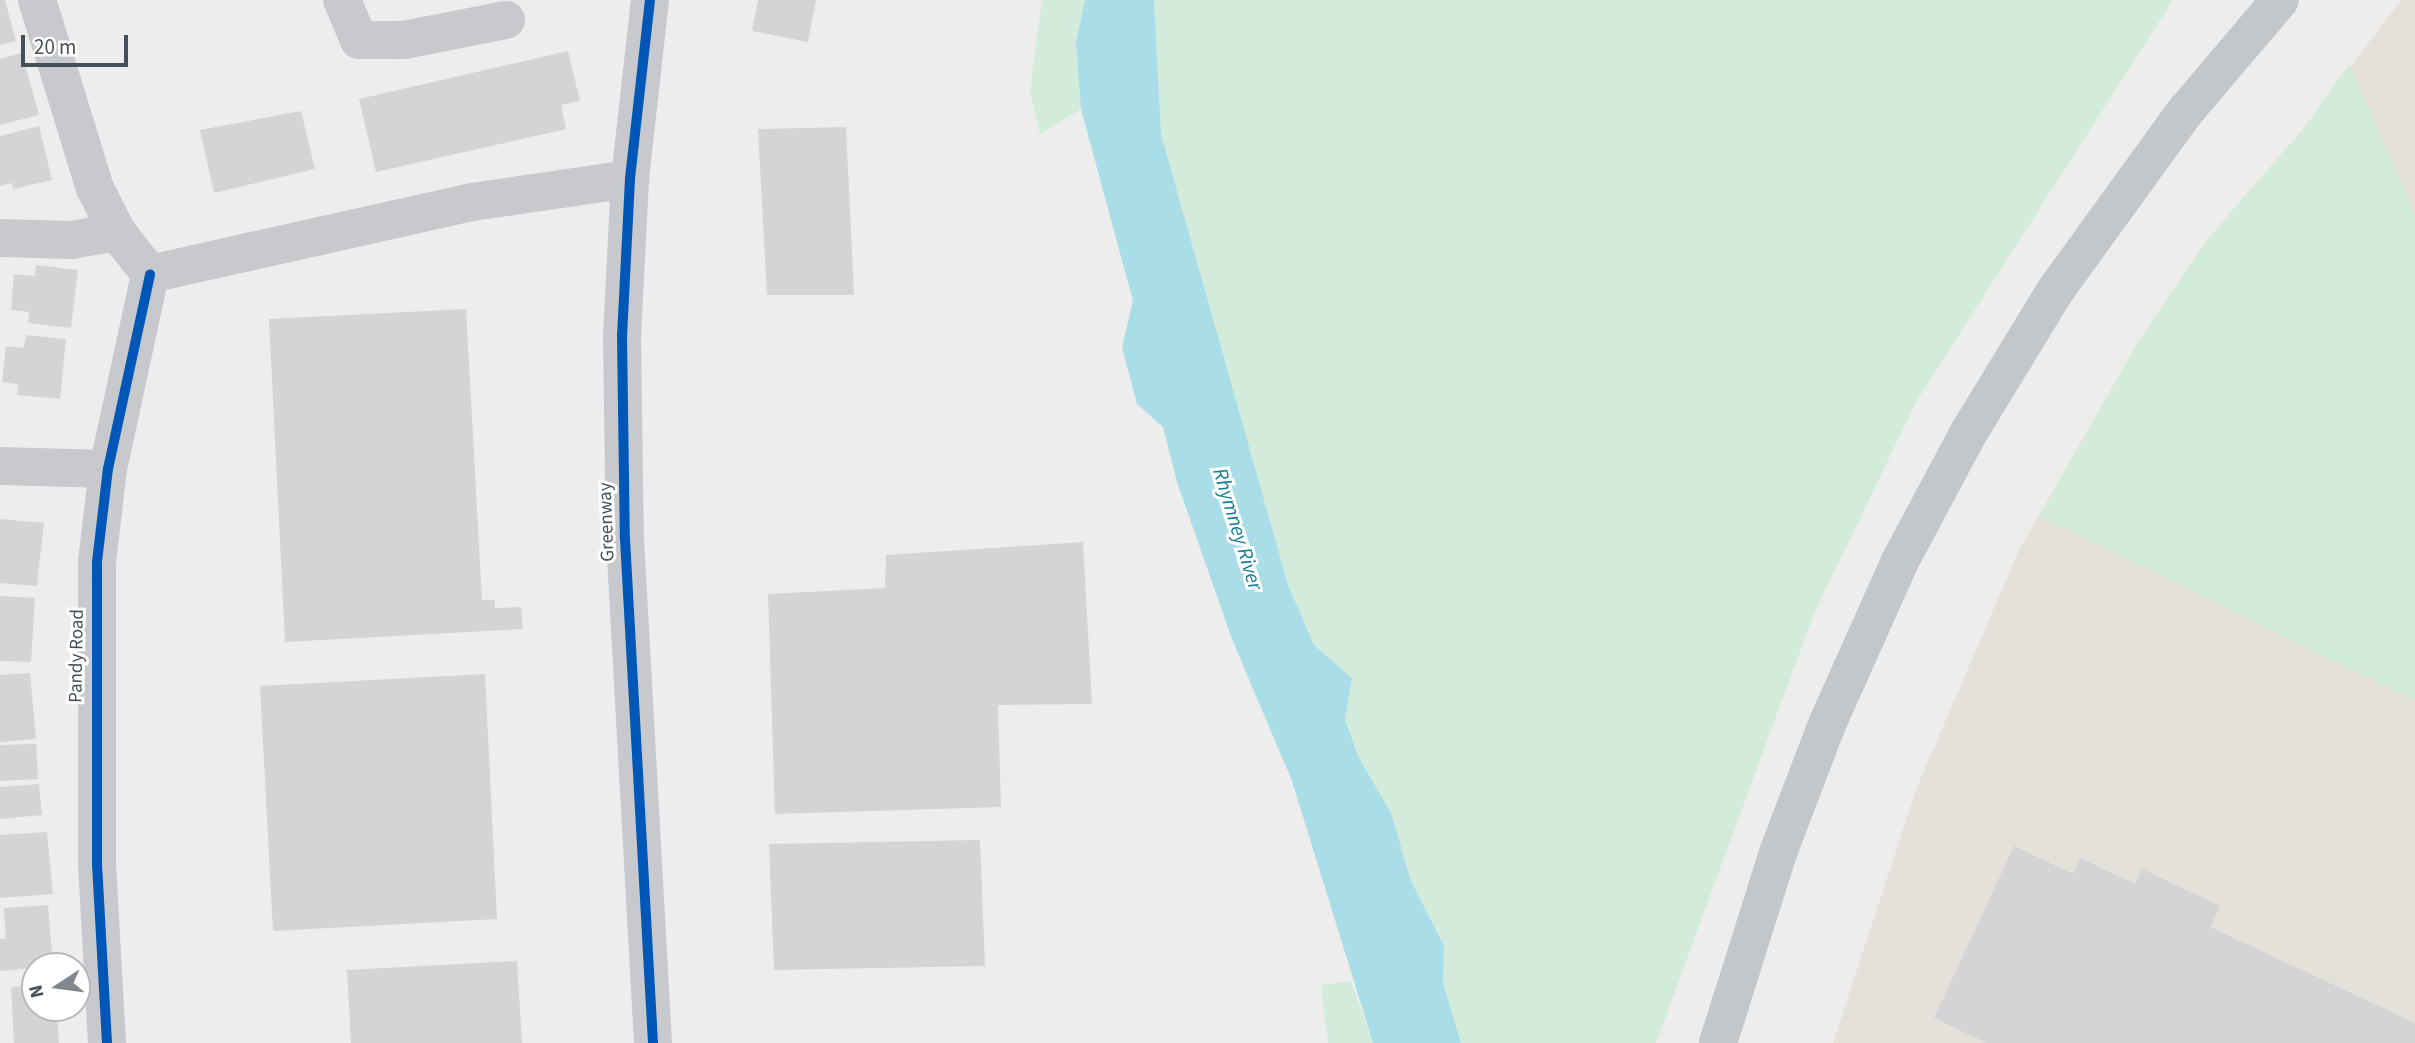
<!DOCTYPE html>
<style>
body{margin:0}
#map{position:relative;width:2415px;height:1043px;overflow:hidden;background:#eeeded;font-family:"Source Sans 3",sans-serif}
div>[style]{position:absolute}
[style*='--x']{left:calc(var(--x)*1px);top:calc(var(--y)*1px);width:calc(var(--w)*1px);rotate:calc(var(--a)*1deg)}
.commercial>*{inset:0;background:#e4e0da}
.green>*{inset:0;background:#d2ebdb}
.water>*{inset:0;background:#a9dde7}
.building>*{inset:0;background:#d4d4d6}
.minor>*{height:38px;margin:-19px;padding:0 19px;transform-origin:19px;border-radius:19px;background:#c7c9cc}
.major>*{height:38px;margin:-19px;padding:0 19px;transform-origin:19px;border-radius:19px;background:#c4c7ca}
.cycleway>*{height:10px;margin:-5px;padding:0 5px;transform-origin:5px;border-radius:5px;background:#0057b8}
span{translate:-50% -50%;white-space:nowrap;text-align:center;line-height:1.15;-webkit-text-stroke:6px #fff;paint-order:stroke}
.street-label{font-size:19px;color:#465058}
.water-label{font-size:21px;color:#167e94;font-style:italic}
.north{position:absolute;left:21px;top:952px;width:70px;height:70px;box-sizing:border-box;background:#fff;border:2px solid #b5b9bc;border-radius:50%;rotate:257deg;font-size:19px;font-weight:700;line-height:28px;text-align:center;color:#465058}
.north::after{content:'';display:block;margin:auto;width:24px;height:32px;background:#81878c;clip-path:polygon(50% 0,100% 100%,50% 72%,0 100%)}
.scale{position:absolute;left:21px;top:35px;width:107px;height:32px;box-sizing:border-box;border:4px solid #465058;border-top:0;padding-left:9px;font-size:21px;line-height:24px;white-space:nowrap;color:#465058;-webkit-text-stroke:5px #fff;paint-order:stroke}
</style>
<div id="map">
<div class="commercial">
<div style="clip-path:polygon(2401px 0,2415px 0,2415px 1043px,1833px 1043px,1917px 787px,2018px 552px,2137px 344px,2207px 240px,2305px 127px)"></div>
</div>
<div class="green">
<div style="clip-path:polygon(1042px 0,1085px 0,1076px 42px,1081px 109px,1040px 134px,1030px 91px)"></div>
<div style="clip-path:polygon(1154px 0,2173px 0,1916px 402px,1813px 616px,1656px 1043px,1461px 1043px,1443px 983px,1444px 946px,1411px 881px,1391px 813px,1358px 756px,1345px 719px,1352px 678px,1314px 645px,1288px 585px,1161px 134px)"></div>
<div style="clip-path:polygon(2349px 64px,2415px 215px,2415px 701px,2039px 516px,2137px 344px,2207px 240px,2305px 127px)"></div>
<div style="clip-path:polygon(1351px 981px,1373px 1043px,1328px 1043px,1321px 985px)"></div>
</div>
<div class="water">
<div style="clip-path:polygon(1085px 0,1154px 0,1161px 134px,1288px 585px,1314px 645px,1352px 678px,1345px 719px,1358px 756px,1391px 813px,1411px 881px,1444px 946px,1443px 983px,1461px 1043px,1373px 1043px,1292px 781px,1232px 639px,1177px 482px,1163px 427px,1137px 404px,1122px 347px,1133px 301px,1081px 109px,1076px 42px)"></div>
</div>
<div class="building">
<div style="clip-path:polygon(0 0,5px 0,16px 41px,0 45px)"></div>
<div style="clip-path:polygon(758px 0,816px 0,808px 42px,752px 31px)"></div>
<div style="clip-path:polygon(568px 51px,580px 101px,561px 105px,566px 129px,376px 172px,359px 99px)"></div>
<div style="clip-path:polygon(22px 53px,39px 115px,0 125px,0 59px)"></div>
<div style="clip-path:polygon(301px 111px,315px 169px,214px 193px,200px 130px)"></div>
<div style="clip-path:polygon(39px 126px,52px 180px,13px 189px,12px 183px,0 186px,0 136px)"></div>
<div style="clip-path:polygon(846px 127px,854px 295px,767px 295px,758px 129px)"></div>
<div style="clip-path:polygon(36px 265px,78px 270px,71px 328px,28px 323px,29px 312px,11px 310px,14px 274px,35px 276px)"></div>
<div style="clip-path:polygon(466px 309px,482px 600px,495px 600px,495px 608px,521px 607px,523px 629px,285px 642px,269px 319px)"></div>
<div style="clip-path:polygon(26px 335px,66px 339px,60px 399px,17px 395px,18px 384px,2px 382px,6px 346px,24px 348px)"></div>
<div style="clip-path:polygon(0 519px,44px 523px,37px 586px,0 583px)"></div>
<div style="clip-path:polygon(1083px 542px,1092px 704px,998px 705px,1001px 807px,775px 814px,768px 594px,885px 588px,886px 555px)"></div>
<div style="clip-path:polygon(0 596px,35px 598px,31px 662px,0 661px)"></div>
<div style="clip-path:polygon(30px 673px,36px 739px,0 742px,0 675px)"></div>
<div style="clip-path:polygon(485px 674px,497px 919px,273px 931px,260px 686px)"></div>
<div style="clip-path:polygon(36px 744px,38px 779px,0 781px,0 745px)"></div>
<div style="clip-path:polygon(39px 784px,42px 815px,0 819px,0 787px)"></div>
<div style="clip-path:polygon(47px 832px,53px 894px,0 898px,0 835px)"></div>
<div style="clip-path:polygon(980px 840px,985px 966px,774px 970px,769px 844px)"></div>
<div style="clip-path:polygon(2014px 846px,2073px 874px,2080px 858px,2135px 884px,2142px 869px,2220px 906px,2210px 927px,2415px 1023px,2415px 1043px,1987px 1043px,1934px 1018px)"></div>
<div style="clip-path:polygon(48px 905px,53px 966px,0 971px,0 939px,6px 939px,4px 908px)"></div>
<div style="clip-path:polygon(517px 961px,522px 1043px,351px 1043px,347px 970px)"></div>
<div style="clip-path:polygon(35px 985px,35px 1008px,57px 1008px,59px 1043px,14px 1043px,11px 987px)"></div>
</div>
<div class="minor">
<div style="--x:37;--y:0;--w:197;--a:72.9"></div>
<div style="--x:95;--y:188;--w:49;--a:63.4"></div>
<div style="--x:117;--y:232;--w:53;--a:51.8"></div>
<div style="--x:342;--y:0;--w:43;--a:67"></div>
<div style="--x:359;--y:40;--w:45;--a:0"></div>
<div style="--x:404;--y:40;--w:104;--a:-11.1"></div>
<div style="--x:650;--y:0;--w:180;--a:96.4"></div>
<div style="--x:630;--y:179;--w:156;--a:92.9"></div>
<div style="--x:622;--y:335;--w:204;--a:89.2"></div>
<div style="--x:625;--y:539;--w:505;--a:86.82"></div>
<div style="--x:0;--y:238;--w:71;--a:1.6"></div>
<div style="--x:71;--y:240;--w:47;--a:-9.9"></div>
<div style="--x:150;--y:274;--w:330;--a:-12.6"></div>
<div style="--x:472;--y:202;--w:160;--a:-8.3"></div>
<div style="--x:0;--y:466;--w:108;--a:1.6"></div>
<div style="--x:107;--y:1043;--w:179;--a:-93.2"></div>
<div style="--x:97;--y:864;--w:302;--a:-90"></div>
<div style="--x:97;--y:562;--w:94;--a:-83.3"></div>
<div style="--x:108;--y:469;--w:199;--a:-77.8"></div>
</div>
<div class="major">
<div style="--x:1718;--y:1043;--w:202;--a:-72.5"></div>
<div style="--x:1779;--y:850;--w:137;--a:-69.1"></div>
<div style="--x:1828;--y:722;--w:174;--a:-65.9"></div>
<div style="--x:1899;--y:563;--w:149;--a:-61.9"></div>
<div style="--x:1969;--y:432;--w:165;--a:-58.6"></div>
<div style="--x:2055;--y:291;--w:220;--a:-54.1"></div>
<div style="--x:2184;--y:113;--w:148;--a:-49.7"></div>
</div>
<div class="cycleway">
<div style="--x:650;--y:0;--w:180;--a:96.4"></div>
<div style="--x:630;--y:179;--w:156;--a:92.9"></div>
<div style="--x:622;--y:335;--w:204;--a:89.2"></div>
<div style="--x:625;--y:539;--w:505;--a:86.82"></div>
<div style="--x:107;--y:1043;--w:179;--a:-93.2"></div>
<div style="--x:97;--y:864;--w:302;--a:-90"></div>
<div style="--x:97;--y:562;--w:94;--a:-83.3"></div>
<div style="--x:108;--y:469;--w:199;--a:-77.8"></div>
</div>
<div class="street-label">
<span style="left:607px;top:522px;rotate:-92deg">Greenway</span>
<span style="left:77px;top:656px;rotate:-89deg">Pandy Road</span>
</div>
<div class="water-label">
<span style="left:1238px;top:529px;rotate:73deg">Rhymney River</span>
</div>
<div class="north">N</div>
<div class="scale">20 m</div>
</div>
